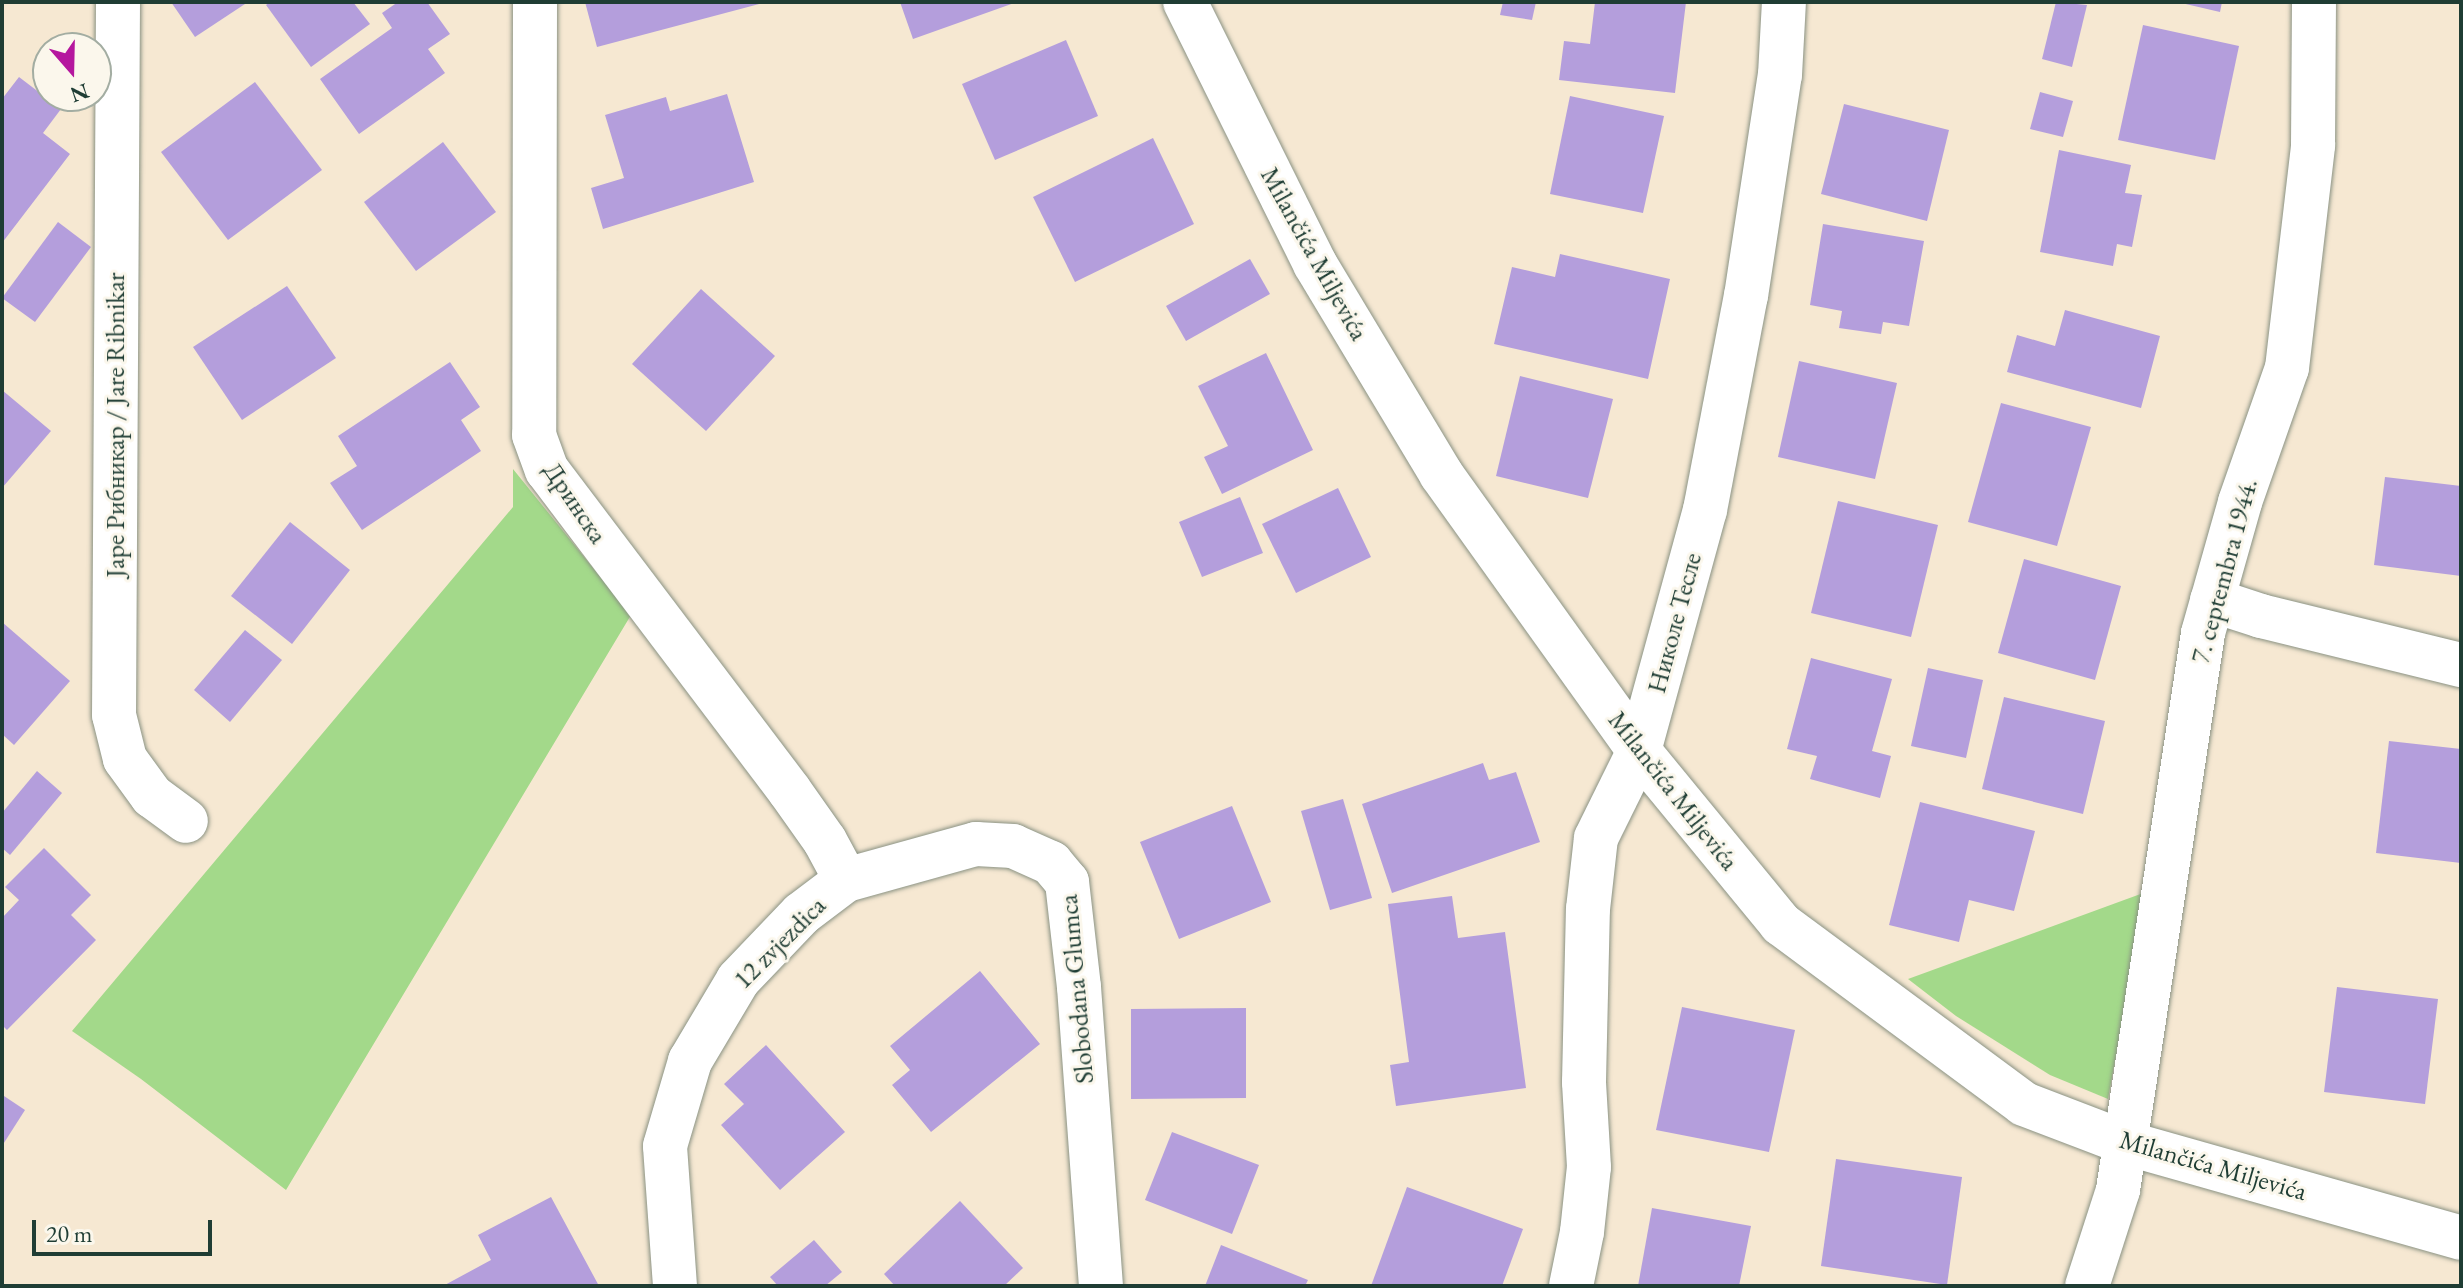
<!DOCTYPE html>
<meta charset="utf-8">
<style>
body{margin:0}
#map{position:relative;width:2463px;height:1288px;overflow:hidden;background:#f6e8d2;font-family:"EB Garamond",serif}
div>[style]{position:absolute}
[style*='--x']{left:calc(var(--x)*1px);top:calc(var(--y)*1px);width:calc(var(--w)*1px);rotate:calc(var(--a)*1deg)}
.green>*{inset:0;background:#a3d98a}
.building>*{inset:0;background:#b49edc}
.roads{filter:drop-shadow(0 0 2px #8a9283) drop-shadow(0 0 2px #8a9283)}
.street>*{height:44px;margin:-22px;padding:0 22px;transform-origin:22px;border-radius:22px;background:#fff}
span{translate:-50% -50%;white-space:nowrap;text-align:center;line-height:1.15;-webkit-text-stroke:6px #fbf7ec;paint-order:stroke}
.street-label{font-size:26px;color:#1f3d34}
.frame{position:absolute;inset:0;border:4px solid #1f3d34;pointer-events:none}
.north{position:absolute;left:32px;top:32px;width:80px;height:80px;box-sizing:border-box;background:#fbf7ec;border:2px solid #a3ada2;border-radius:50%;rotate:160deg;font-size:22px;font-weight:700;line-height:32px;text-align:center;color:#1f3d34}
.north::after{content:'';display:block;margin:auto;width:28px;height:36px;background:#b5179e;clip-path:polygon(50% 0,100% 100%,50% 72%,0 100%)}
.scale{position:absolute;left:32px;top:1220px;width:180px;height:36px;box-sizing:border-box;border:4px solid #1f3d34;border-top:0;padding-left:10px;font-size:24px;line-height:28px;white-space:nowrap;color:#1f3d34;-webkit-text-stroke:6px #fbf7ec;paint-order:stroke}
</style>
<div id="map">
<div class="green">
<div style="clip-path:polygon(513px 469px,631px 615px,286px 1190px,141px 1079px,72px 1031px,513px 507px)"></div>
<div style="clip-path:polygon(2146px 892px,2108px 1099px,2050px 1075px,1956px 1016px,1908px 979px)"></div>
</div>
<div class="building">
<div style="clip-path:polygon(171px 2px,248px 2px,195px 37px)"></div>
<div style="clip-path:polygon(270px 2px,353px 2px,370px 24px,311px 67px,266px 5px)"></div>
<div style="clip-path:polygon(398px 2px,427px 2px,450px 34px,428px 49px,445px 73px,359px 134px,320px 79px,392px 28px,382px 13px)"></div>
<div style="clip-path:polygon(585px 2px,763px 2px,763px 3px,597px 47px)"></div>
<div style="clip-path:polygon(900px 2px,1017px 2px,913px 39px)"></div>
<div style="clip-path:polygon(1503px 2px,1536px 2px,1532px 20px,1500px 15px)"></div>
<div style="clip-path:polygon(1595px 2px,1686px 2px,1675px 93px,1559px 80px,1564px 41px,1590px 44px)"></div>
<div style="clip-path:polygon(2056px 2px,2087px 5px,2072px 67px,2042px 59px)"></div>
<div style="clip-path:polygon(2177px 2px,2222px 2px,2220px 12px)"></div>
<div style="clip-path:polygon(2143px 25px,2239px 46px,2215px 160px,2118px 140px)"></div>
<div style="clip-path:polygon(1066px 40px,1098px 116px,995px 160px,962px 84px)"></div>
<div style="clip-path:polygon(19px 77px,61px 109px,43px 133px,70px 154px,2px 243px,2px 99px)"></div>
<div style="clip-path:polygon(255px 82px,322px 170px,228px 240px,161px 152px)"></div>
<div style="clip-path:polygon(2040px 92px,2073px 101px,2063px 137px,2030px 129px)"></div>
<div style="clip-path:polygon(727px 94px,754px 182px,603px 229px,591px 188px,624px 178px,605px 115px,666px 97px,670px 111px)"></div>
<div style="clip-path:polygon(1570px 96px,1664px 116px,1643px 213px,1550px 194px)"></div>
<div style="clip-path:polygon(1844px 104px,1949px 130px,1927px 221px,1821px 194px)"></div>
<div style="clip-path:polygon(1153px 138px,1194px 224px,1075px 282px,1033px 197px)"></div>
<div style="clip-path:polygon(443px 142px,496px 212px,416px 271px,364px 202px)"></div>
<div style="clip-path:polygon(2059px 150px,2131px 165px,2125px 193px,2142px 195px,2132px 247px,2117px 244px,2113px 266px,2040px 252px)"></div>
<div style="clip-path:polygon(58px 222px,91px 247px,35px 322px,2px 298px)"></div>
<div style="clip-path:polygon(1823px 224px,1924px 241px,1909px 326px,1883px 322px,1881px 334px,1839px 328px,1842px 311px,1810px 305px)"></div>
<div style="clip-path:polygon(1560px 254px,1670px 279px,1648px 379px,1494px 344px,1512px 267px,1555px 277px)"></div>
<div style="clip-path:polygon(1250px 259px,1270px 294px,1186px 341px,1166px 306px)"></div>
<div style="clip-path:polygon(287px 286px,336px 358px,242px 420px,193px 347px)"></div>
<div style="clip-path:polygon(701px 289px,775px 356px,706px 431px,632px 364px)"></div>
<div style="clip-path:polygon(2065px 310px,2160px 336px,2141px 408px,2007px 372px,2017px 335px,2055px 346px)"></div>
<div style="clip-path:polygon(1266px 353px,1313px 450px,1222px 494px,1204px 457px,1228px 446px,1198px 386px)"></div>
<div style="clip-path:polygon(1799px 361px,1897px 383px,1875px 479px,1778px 457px)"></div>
<div style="clip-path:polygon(450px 362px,480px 407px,461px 420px,481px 451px,362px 530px,330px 483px,357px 466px,338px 436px)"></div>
<div style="clip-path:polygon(1520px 376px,1613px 399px,1588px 498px,1496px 476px)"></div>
<div style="clip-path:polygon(2px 390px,51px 431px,2px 488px)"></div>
<div style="clip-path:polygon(2001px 403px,2091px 427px,2057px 546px,1968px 522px)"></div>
<div style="clip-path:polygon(2385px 477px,2461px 486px,2461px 576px,2374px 565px)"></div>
<div style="clip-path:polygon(1338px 488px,1371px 557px,1296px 593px,1262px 524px)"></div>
<div style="clip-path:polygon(1240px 497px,1263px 553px,1202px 577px,1179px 522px)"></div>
<div style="clip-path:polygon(1838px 501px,1938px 525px,1911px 637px,1811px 613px)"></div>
<div style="clip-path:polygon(290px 522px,350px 570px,292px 644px,231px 596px)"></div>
<div style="clip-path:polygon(2024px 559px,2121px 586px,2095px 680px,1998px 653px)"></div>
<div style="clip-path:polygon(2px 622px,70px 681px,14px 745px,2px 734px)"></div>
<div style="clip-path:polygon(245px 630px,282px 660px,230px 722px,194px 690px)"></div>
<div style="clip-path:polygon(1811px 658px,1892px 679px,1872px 751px,1891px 756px,1880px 798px,1810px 779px,1817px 756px,1787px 749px)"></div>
<div style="clip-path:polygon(1928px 668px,1983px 680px,1966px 758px,1911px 746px)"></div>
<div style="clip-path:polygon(2004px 697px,2105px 721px,2083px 814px,1982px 789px)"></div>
<div style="clip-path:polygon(2389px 741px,2461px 749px,2461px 863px,2376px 853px)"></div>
<div style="clip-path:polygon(1483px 763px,1489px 780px,1516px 772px,1540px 842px,1392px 893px,1362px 804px)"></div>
<div style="clip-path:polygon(37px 771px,62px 793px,10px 855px,2px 848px,2px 813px)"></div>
<div style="clip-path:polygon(1343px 799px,1372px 898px,1330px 910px,1301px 811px)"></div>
<div style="clip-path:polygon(1920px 802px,2035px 831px,2014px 911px,1969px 900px,1959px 942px,1889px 925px)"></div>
<div style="clip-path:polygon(1232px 806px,1271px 902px,1179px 939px,1140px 842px)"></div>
<div style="clip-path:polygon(44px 848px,91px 895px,71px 915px,96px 940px,7px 1030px,2px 1025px,2px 918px,19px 900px,5px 887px)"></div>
<div style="clip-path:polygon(1452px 896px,1458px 938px,1505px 932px,1526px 1088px,1396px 1106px,1390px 1065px,1409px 1062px,1388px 904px)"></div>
<div style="clip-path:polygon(980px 971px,1040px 1044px,931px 1132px,892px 1085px,910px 1070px,890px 1046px)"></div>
<div style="clip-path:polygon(2337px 987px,2438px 999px,2425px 1104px,2324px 1092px)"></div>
<div style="clip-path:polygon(1682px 1007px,1795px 1030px,1769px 1152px,1656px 1130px)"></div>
<div style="clip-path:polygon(1246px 1008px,1246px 1098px,1131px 1099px,1131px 1009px)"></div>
<div style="clip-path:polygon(766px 1045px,845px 1132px,780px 1190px,721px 1125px,744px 1104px,724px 1084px)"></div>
<div style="clip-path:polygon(4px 1096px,25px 1110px,2px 1146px,2px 1100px)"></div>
<div style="clip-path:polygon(1172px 1132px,1259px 1165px,1232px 1234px,1145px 1200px)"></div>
<div style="clip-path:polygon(1836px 1159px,1962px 1177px,1947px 1285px,1821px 1266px)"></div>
<div style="clip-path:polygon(1407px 1187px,1523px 1229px,1502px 1286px,1371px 1286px)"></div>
<div style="clip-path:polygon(551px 1197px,599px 1286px,443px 1286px,491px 1260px,478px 1235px)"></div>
<div style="clip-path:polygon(960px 1201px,1023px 1268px,1004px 1286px,895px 1286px,884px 1274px)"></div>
<div style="clip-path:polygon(1652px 1208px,1751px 1226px,1739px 1286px,1638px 1286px)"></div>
<div style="clip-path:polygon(814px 1240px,842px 1272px,825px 1286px,778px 1286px,770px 1277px)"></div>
<div style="clip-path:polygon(1221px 1245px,1308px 1280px,1305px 1286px,1205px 1286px)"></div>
</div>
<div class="roads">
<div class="street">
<div style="--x:118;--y:2;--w:713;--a:90.32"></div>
<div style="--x:114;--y:715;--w:45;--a:76"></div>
<div style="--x:125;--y:759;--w:46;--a:53.9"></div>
<div style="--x:152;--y:796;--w:42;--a:36.3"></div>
<div style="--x:535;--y:2;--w:433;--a:90.1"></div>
<div style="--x:534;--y:435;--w:37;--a:70"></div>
<div style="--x:547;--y:470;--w:401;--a:52.9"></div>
<div style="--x:789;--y:790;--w:62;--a:54.8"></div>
<div style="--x:825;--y:841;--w:44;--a:61.7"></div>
<div style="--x:1185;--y:2;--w:292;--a:63.6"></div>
<div style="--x:1315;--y:264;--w:245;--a:59"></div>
<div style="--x:1441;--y:474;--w:340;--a:54.4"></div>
<div style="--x:1639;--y:751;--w:224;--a:50.6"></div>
<div style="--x:1781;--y:924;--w:302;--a:36.5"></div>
<div style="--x:2024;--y:1104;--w:109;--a:20.9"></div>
<div style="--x:2126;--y:1143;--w:348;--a:15.8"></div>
<div style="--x:2212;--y:600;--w:52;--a:18.1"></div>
<div style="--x:2261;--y:616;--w:206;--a:13.8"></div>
<div style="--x:675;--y:1286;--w:140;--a:-94.1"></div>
<div style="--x:665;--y:1146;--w:89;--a:-73.6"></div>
<div style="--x:690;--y:1061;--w:94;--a:-59.3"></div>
<div style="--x:738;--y:980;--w:91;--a:-46.3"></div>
<div style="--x:801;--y:914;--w:56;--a:-37.1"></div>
<div style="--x:846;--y:880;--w:135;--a:-15.5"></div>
<div style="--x:976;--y:844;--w:37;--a:3"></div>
<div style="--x:1013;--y:846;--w:42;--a:24.1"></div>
<div style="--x:1051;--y:863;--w:25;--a:50"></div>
<div style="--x:1067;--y:882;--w:106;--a:83.5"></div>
<div style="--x:1079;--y:987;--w:300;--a:85.8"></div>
<div style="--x:1571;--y:1286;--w:55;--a:-78.5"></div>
<div style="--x:1582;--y:1232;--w:65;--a:-83.9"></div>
<div style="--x:1589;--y:1167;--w:85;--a:-93.4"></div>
<div style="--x:1584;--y:1082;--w:173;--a:-88.7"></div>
<div style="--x:1588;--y:909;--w:71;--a:-83.6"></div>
<div style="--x:1596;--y:838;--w:97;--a:-63.7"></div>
<div style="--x:1639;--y:751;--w:250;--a:-74.7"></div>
<div style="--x:1705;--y:510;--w:218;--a:-79.2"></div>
<div style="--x:1746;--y:296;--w:224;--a:-81.3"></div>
<div style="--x:1780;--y:75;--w:73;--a:-86.9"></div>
<div style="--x:2087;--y:1286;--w:101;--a:-72.1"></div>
<div style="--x:2118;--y:1190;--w:563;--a:-81.32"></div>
<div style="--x:2203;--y:633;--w:136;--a:-74.2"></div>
<div style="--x:2240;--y:502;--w:142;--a:-70.7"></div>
<div style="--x:2287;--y:368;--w:225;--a:-83.3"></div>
<div style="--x:2313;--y:145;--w:143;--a:-89.6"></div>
</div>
</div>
<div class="street-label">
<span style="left:1314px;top:254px;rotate:61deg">Milančića Miljevića</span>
<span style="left:116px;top:425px;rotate:-90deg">Јаре Рибникар / Jare Ribnikar</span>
<span style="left:575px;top:503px;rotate:56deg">Дринска</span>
<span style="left:2225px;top:571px;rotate:-75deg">7. сeptembra 1944.</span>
<span style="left:1675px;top:623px;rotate:-75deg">Николе Тесле</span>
<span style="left:1673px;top:791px;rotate:52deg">Milančića Miljevića</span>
<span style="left:780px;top:943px;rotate:-45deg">12 zvjezdica</span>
<span style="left:1077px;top:989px;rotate:-95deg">Slobodana Glumca</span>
<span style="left:2213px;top:1166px;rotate:16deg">Milančića Miljevića</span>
</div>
<div class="frame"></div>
<div class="north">N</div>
<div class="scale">20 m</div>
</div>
